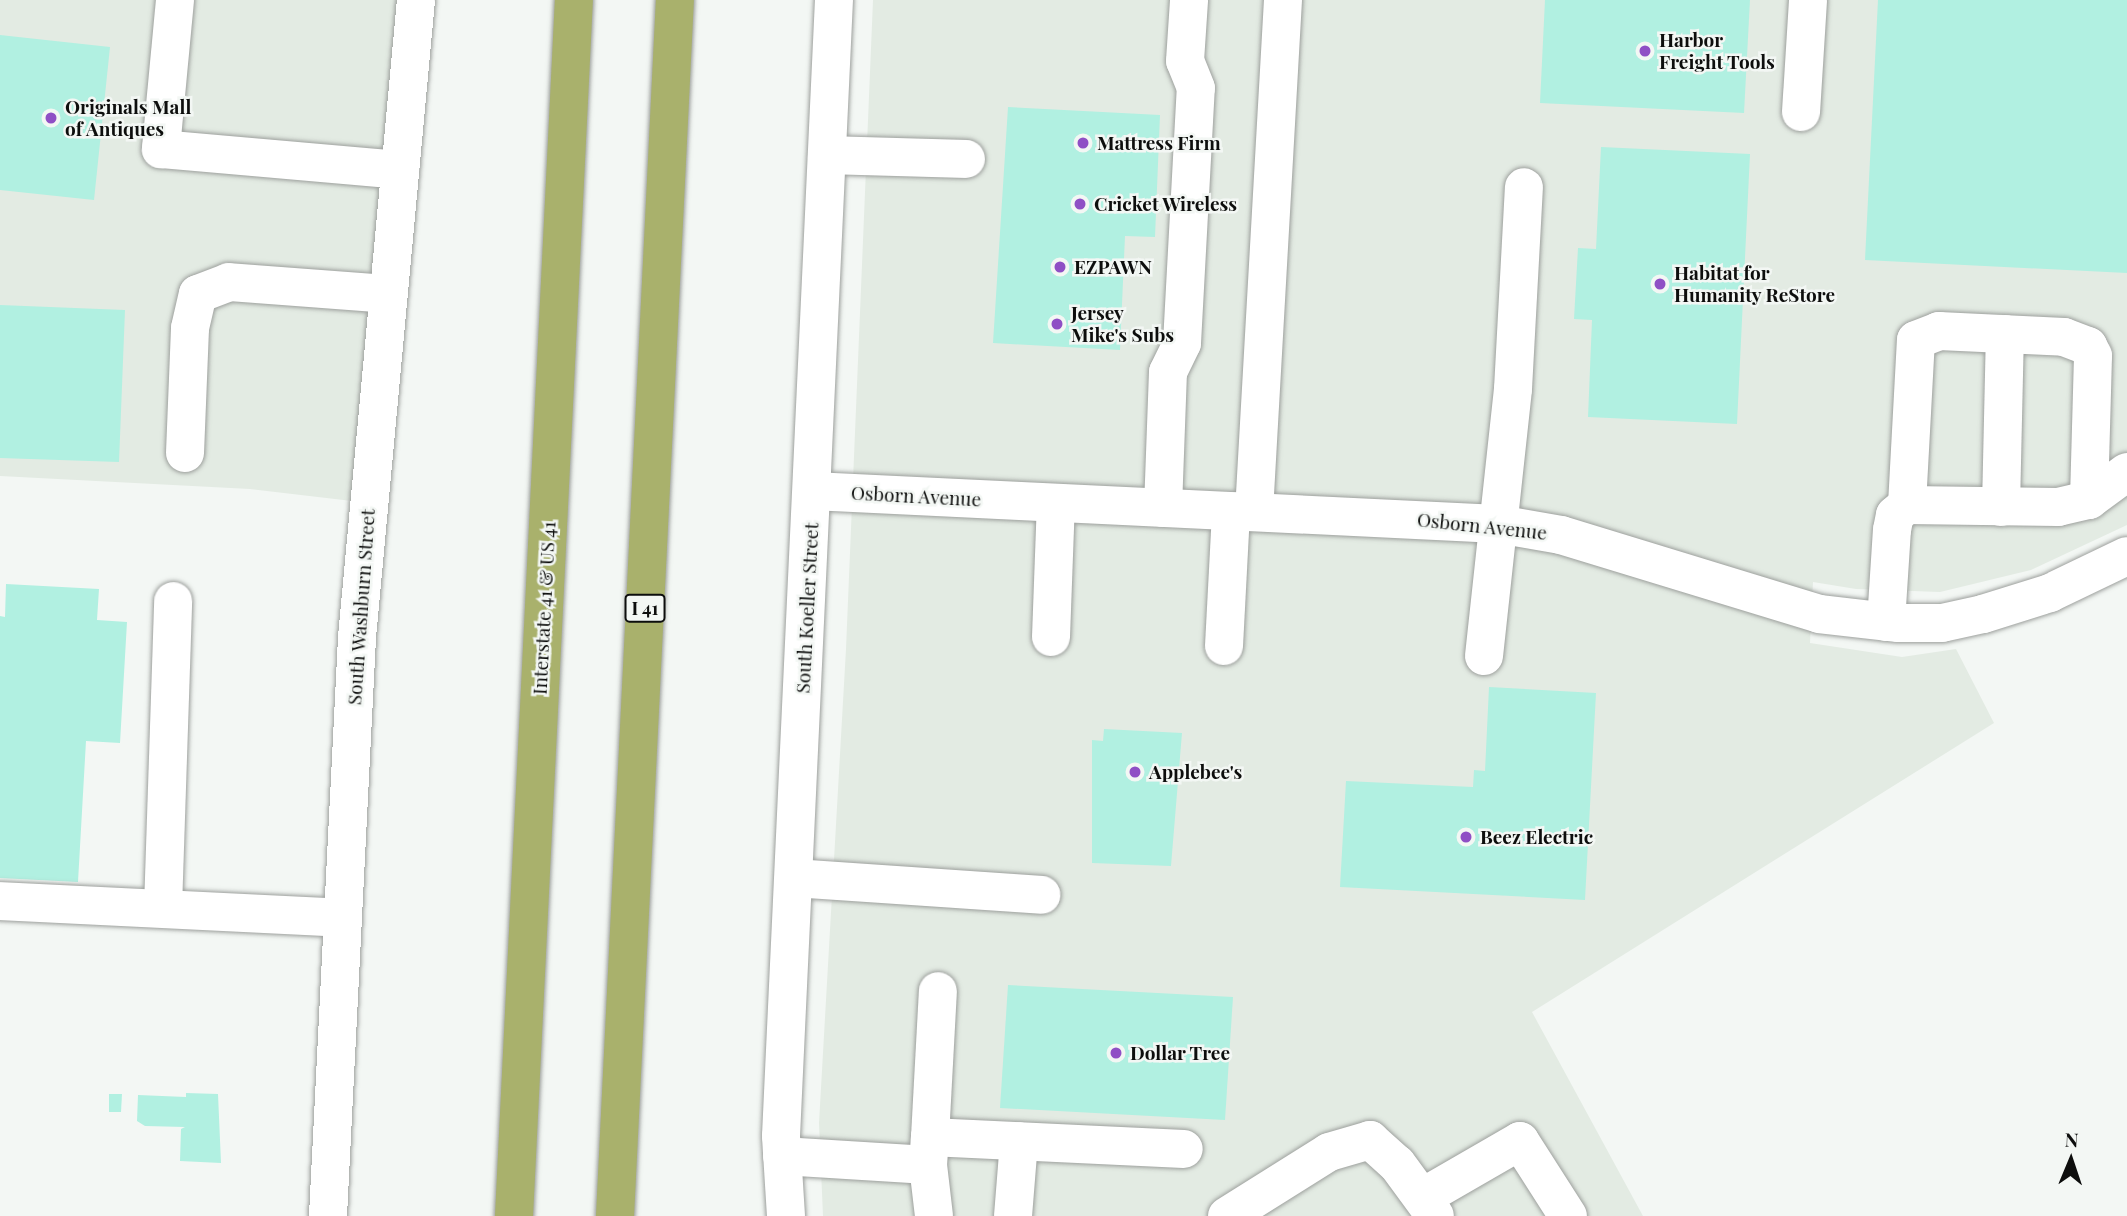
<!DOCTYPE html>
<style>
body{margin:0}
#map{position:relative;width:2127px;height:1216px;overflow:hidden;background:#f3f7f4;font-family:"Playfair Display",serif}
div>[style]{position:absolute}
[style*='--x']{left:calc(var(--x)*1px);top:calc(var(--y)*1px);width:calc(var(--w)*1px);rotate:calc(var(--a)*1deg)}
.built>*{inset:0;background:#e3ebe3}
.building>*{inset:0;background:#b1f0e1}
.roads{filter:drop-shadow(0 0 2px #9da09d) drop-shadow(0 0 2px #9da09d)}
.minor>*{height:38px;margin:-19px;padding:0 19px;transform-origin:19px;border-radius:19px;background:#fff}
.highway>*{height:38px;margin:-19px;padding:0 19px;transform-origin:19px;border-radius:19px;background:#a9b16c}
.dots>*{width:19px;height:19px;translate:-50% -50%;box-sizing:border-box;border:4px solid #f3f7f4;border-radius:50%}
span{translate:-50% -50%;white-space:nowrap;text-align:center;line-height:1.15;-webkit-text-stroke:5px #f3f7f4;paint-order:stroke}
.shield-label span{padding:2px 5px;background:#f3f7f4;border:2px solid;border-radius:5px;-webkit-text-stroke-width:0}
.shield-label{font-size:18px;color:#0d0e0d;font-weight:700}
.poi-label{font-size:19px;color:#0d0e0d;font-weight:700}
.left{translate:0 -50%;text-align:left}
.street-label{font-size:19px;color:#0d0e0d}
.north{position:absolute;left:2036px;top:1125px;width:70px;height:70px;-webkit-text-stroke:5px #f3f7f4;paint-order:stroke;rotate:2deg;font-size:19px;font-weight:700;line-height:28px;text-align:center;color:#0d0e0d}
.north::after{content:'';display:block;margin:auto;width:24px;height:32px;background:#0d0e0d;clip-path:polygon(50% 0,100% 100%,50% 72%,0 100%)}
</style>
<div id="map">
<div class="built">
<div style="clip-path:polygon(0 0,416px 0,369px 503px,250px 489px,0 476px)"></div>
<div style="clip-path:polygon(873px 0,2127px 0,2127px 525px,2031px 570px,1940px 592px,1856px 589px,1813px 582px,1810px 643px,1902px 657px,1956px 649px,1994px 723px,1532px 1012px,1643px 1216px,823px 1216px,819px 1123px,846px 649px)"></div>
</div>
<div class="building">
<div style="clip-path:polygon(1545px 0,1750px 0,1744px 113px,1540px 103px)"></div>
<div style="clip-path:polygon(1878px 0,2127px 0,2127px 273px,1865px 260px)"></div>
<div style="clip-path:polygon(0 35px,110px 47px,94px 200px,0 190px)"></div>
<div style="clip-path:polygon(1008px 107px,1160px 115px,1155px 237px,1125px 236px,1120px 350px,993px 343px)"></div>
<div style="clip-path:polygon(1601px 147px,1750px 154px,1737px 424px,1588px 417px,1592px 320px,1574px 319px,1578px 248px,1596px 249px)"></div>
<div style="clip-path:polygon(0 305px,125px 310px,119px 462px,0 458px)"></div>
<div style="clip-path:polygon(6px 584px,99px 589px,97px 620px,127px 622px,120px 743px,86px 741px,78px 882px,0 878px,0 616px,5px 617px)"></div>
<div style="clip-path:polygon(1489px 687px,1596px 693px,1585px 900px,1340px 887px,1346px 781px,1473px 787px,1474px 770px,1485px 771px)"></div>
<div style="clip-path:polygon(1104px 729px,1182px 733px,1171px 866px,1092px 863px,1092px 740px,1103px 741px)"></div>
<div style="clip-path:polygon(1008px 985px,1233px 997px,1225px 1120px,1000px 1108px)"></div>
<div style="clip-path:polygon(186px 1093px,218px 1094px,221px 1163px,180px 1161px,181px 1129px,185px 1127px,145px 1126px,137px 1121px,138px 1095px,186px 1097px)"></div>
<div style="clip-path:polygon(109px 1094px,122px 1094px,121px 1112px,109px 1112px)"></div>
</div>
<div class="roads">
<div class="minor">
<div style="--x:175;--y:0;--w:150;--a:95.4"></div>
<div style="--x:161;--y:149;--w:240;--a:5"></div>
<div style="--x:1801;--y:112;--w:112;--a:-86.4"></div>
<div style="--x:827;--y:155;--w:139;--a:1.6"></div>
<div style="--x:185;--y:453;--w:125;--a:-87.7"></div>
<div style="--x:190;--y:328;--w:35;--a:-77"></div>
<div style="--x:198;--y:294;--w:33;--a:-21"></div>
<div style="--x:229;--y:282;--w:159;--a:4.3"></div>
<div style="--x:812;--y:491;--w:687;--a:2.75"></div>
<div style="--x:1498;--y:524;--w:64;--a:9.9"></div>
<div style="--x:1561;--y:535;--w:270;--a:17"></div>
<div style="--x:1819;--y:614;--w:80;--a:6.5"></div>
<div style="--x:1898;--y:623;--w:44;--a:0"></div>
<div style="--x:1942;--y:623;--w:42;--a:-12.4"></div>
<div style="--x:1983;--y:614;--w:70;--a:-17.4"></div>
<div style="--x:2050;--y:593;--w:85;--a:-25.7"></div>
<div style="--x:1907;--y:505;--w:165;--a:-86.9"></div>
<div style="--x:1916;--y:340;--w:25;--a:-21"></div>
<div style="--x:1939;--y:331;--w:125;--a:2.7"></div>
<div style="--x:2064;--y:337;--w:26;--a:21"></div>
<div style="--x:2088;--y:346;--w:11;--a:63"></div>
<div style="--x:2093;--y:356;--w:144;--a:91.6"></div>
<div style="--x:2001;--y:507;--w:173;--a:-88.7"></div>
<div style="--x:1163;--y:508;--w:136;--a:-87.9"></div>
<div style="--x:1168;--y:372;--w:32;--a:-64"></div>
<div style="--x:1182;--y:343;--w:255;--a:-86.9"></div>
<div style="--x:1196;--y:88;--w:29;--a:-112"></div>
<div style="--x:1185;--y:61;--w:61;--a:-86.2"></div>
<div style="--x:1254;--y:512;--w:513;--a:-86.76"></div>
<div style="--x:1886;--y:622;--w:92;--a:-86.3"></div>
<div style="--x:1892;--y:530;--w:15;--a:-79"></div>
<div style="--x:1895;--y:515;--w:16;--a:-40"></div>
<div style="--x:1907;--y:505;--w:151;--a:0.8"></div>
<div style="--x:2058;--y:507;--w:32;--a:-13"></div>
<div style="--x:2089;--y:500;--w:47;--a:-36.4"></div>
<div style="--x:1051;--y:637;--w:134;--a:-87.9"></div>
<div style="--x:1224;--y:646;--w:135;--a:-87"></div>
<div style="--x:1484;--y:656;--w:269;--a:-83.8"></div>
<div style="--x:1513;--y:389;--w:202;--a:-86.9"></div>
<div style="--x:794;--y:878;--w:248;--a:3.9"></div>
<div style="--x:0;--y:901;--w:343;--a:2.8"></div>
<div style="--x:163;--y:908;--w:307;--a:-88.1"></div>
<div style="--x:930;--y:1137;--w:146;--a:-86.9"></div>
<div style="--x:782;--y:1156;--w:146;--a:3.5"></div>
<div style="--x:928;--y:1165;--w:28;--a:-86"></div>
<div style="--x:930;--y:1137;--w:254;--a:2.7"></div>
<div style="--x:928;--y:1165;--w:51;--a:83.3"></div>
<div style="--x:1423;--y:1197;--w:112;--a:-30"></div>
<div style="--x:1520;--y:1141;--w:89;--a:57.4"></div>
<div style="--x:328;--y:1216;--w:580;--a:-87.13"></div>
<div style="--x:357;--y:637;--w:640;--a:-84.71"></div>
<div style="--x:786;--y:1216;--w:80;--a:-93.6"></div>
<div style="--x:781;--y:1136;--w:1137;--a:-87.33"></div>
<div style="--x:1013;--y:1216;--w:75;--a:-85.4"></div>
<div style="--x:1227;--y:1216;--w:120;--a:-32.1"></div>
<div style="--x:1329;--y:1152;--w:43;--a:-16.3"></div>
<div style="--x:1370;--y:1140;--w:36;--a:42"></div>
<div style="--x:1397;--y:1164;--w:64;--a:53.8"></div>
</div>
<div class="highway">
<div style="--x:514;--y:1216;--w:1217;--a:-87.18"></div>
<div style="--x:615;--y:1216;--w:1217;--a:-87.18"></div>
</div>
</div>
<div class="dots">
<div style="left:1645px;top:51px;background:#8f4fc5"></div>
<div style="left:51px;top:118px;background:#8f4fc5"></div>
<div style="left:1083px;top:143px;background:#8f4fc5"></div>
<div style="left:1080px;top:204px;background:#8f4fc5"></div>
<div style="left:1060px;top:267px;background:#8f4fc5"></div>
<div style="left:1660px;top:284px;background:#8f4fc5"></div>
<div style="left:1057px;top:324px;background:#8f4fc5"></div>
<div style="left:1135px;top:772px;background:#8f4fc5"></div>
<div style="left:1466px;top:837px;background:#8f4fc5"></div>
<div style="left:1116px;top:1053px;background:#8f4fc5"></div>
</div>
<div class="shield-label">
<span style="left:645px;top:608px">I 41</span>
</div>
<div class="poi-label">
<span class="left" style="left:1659px;top:51px">Harbor<br>Freight Tools</span>
<span class="left" style="left:65px;top:118px">Originals Mall<br>of Antiques</span>
<span class="left" style="left:1097px;top:143px">Mattress Firm</span>
<span class="left" style="left:1094px;top:204px">Cricket Wireless</span>
<span class="left" style="left:1074px;top:267px">EZPAWN</span>
<span class="left" style="left:1674px;top:284px">Habitat for<br>Humanity ReStore</span>
<span class="left" style="left:1071px;top:324px">Jersey<br>Mike's Subs</span>
<span class="left" style="left:1149px;top:772px">Applebee's</span>
<span class="left" style="left:1480px;top:837px">Beez Electric</span>
<span class="left" style="left:1130px;top:1053px">Dollar Tree</span>
</div>
<div class="street-label">
<span style="left:916px;top:496px;rotate:3deg">Osborn Avenue</span>
<span style="left:1482px;top:526px;rotate:6deg">Osborn Avenue</span>
<span style="left:361px;top:607px;rotate:-86deg">South Washburn Street</span>
<span style="left:544px;top:608px;rotate:-87deg">Interstate 41 &amp; US 41</span>
<span style="left:807px;top:608px;rotate:-87deg">South Koeller Street</span>
</div>
<div class="north">N</div>
</div>
